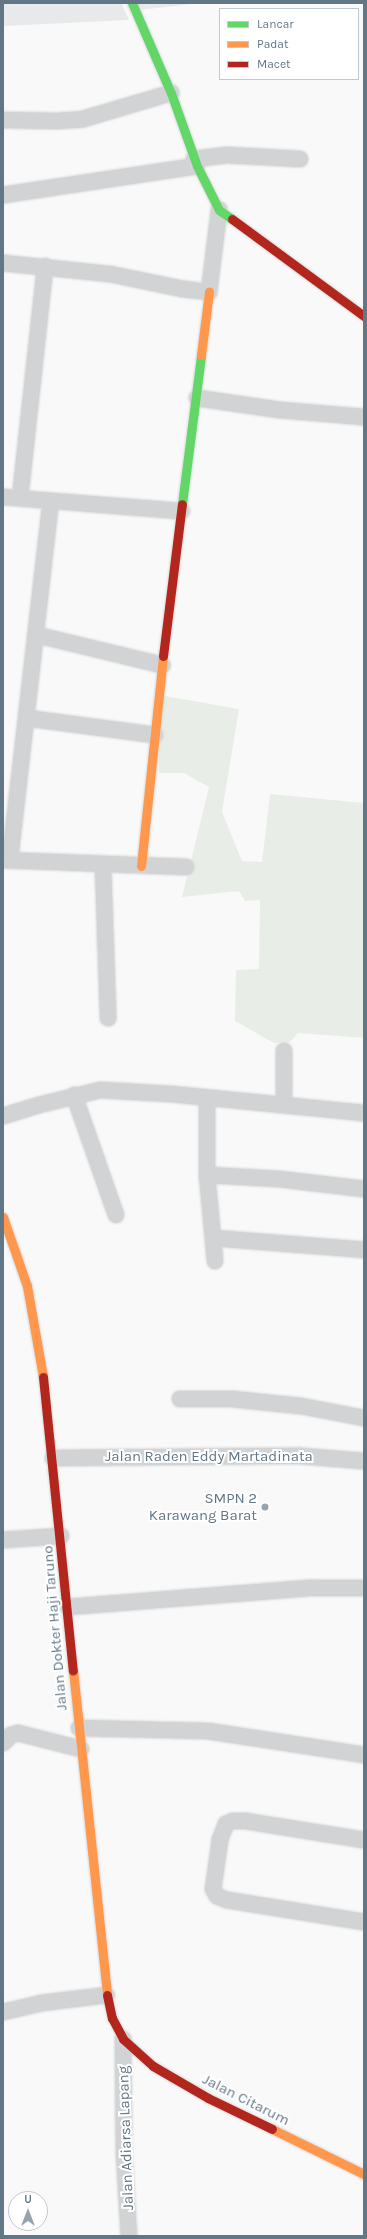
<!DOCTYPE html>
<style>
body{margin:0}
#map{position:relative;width:367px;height:2239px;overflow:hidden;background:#f9f9f9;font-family:Karla,sans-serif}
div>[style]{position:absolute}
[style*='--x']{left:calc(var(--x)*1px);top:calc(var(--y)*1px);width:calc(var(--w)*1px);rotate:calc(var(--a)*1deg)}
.built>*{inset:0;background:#e7e9ea}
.green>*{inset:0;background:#e9ede7}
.roads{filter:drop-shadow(0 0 1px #d6d7d8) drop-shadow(0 0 1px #d6d7d8)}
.street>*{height:16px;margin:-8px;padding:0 8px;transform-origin:8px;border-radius:8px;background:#d2d3d4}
.fast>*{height:9px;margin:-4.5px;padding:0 4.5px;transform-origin:4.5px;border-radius:4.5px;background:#63d668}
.slow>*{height:9px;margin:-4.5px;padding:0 4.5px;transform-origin:4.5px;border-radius:4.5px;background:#ff974d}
.jam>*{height:9px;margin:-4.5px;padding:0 4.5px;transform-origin:4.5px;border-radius:4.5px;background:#b3261e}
.dots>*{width:11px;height:11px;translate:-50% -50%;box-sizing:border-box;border:2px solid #fff;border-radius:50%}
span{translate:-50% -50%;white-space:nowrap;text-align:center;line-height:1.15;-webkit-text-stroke:4px #fff;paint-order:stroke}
.street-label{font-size:15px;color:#627786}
.poi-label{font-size:15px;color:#627786}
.right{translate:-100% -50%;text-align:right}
.frame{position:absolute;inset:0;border:4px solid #627786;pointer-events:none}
.legend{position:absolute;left:219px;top:8px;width:140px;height:72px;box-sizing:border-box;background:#fff;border:1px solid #c0c9cf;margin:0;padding:5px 7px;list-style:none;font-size:12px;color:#627786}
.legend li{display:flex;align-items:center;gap:8px;height:20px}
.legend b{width:20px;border:1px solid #c0c9cf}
.north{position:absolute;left:8px;top:2191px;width:40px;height:40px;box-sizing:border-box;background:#fff;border:1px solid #c0c9cf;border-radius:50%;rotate:0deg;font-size:11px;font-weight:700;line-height:16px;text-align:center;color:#627786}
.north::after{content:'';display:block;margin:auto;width:14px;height:18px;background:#97a4ae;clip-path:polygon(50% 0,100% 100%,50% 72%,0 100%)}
</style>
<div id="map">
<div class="built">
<div style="clip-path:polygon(3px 3px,121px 3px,129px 20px,3px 26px)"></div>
<div style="clip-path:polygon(136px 3px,201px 3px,139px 10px)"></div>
</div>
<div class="green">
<div style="clip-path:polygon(159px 695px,239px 709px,222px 812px,242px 861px,262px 862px,270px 794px,364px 803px,364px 1038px,298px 1033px,290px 1042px,274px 1043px,235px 1021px,236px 970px,259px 969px,260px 900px,245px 901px,239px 891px,182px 897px,209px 787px,184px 773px,159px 773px)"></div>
</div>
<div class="roads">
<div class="street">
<div style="--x:3;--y:120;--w:54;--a:1.1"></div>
<div style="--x:57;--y:121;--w:26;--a:-4"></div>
<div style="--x:83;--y:119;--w:92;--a:-16.5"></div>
<div style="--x:194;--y:159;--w:33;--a:-7"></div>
<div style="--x:227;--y:155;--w:73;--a:3.1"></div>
<div style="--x:3;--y:195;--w:196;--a:-8.5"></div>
<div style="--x:3;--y:263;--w:108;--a:5.9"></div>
<div style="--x:110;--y:274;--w:75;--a:11.6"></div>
<div style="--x:183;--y:289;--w:26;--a:7"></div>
<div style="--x:209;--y:292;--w:83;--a:-83"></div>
<div style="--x:197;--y:398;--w:84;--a:8.2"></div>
<div style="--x:280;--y:410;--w:84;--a:4.8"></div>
<div style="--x:3;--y:497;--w:179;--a:4.5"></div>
<div style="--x:20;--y:498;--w:233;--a:-83.8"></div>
<div style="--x:37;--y:635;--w:129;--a:13.5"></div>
<div style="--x:26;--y:718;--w:130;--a:7.5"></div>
<div style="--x:10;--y:859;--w:360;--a:-83.5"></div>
<div style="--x:3;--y:860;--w:183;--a:2.2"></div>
<div style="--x:103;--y:864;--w:154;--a:88.1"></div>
<div style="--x:74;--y:1095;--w:127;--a:70.7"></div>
<div style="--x:207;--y:1099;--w:76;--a:90"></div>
<div style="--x:207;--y:1175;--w:63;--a:84.6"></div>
<div style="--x:213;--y:1238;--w:151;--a:4.5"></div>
<div style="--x:284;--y:1105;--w:54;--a:-90"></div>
<div style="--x:3;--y:1116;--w:38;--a:-17"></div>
<div style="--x:39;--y:1105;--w:63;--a:-13.8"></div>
<div style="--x:100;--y:1090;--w:71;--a:3.2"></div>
<div style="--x:171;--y:1094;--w:194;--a:5.6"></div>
<div style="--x:207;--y:1175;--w:72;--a:3.2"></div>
<div style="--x:279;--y:1179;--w:86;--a:6.7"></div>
<div style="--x:213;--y:1238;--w:23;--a:85"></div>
<div style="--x:180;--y:1399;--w:52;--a:0"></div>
<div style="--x:232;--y:1399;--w:69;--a:5.8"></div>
<div style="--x:301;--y:1406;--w:64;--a:10.8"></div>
<div style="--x:53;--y:1458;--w:248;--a:-0.5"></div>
<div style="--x:301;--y:1456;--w:63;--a:4.5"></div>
<div style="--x:3;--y:1540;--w:58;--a:-3.9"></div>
<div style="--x:68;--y:1607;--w:245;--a:-4.5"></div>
<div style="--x:312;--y:1588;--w:52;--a:0"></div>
<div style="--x:79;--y:1728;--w:129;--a:1.3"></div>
<div style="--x:208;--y:1731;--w:158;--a:8.7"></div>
<div style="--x:3;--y:1743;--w:11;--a:-45"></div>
<div style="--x:11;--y:1735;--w:7;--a:-16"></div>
<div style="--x:18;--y:1733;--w:65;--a:14.3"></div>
<div style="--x:364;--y:1840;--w:121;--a:-170.9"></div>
<div style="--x:245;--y:1821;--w:12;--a:180"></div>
<div style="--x:233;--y:1821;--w:8;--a:157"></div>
<div style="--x:226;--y:1824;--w:17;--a:111"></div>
<div style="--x:220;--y:1840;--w:49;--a:98.1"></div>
<div style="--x:213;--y:1889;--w:8;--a:60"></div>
<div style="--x:217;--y:1896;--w:11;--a:22"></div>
<div style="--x:227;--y:1900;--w:139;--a:9.1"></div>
<div style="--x:3;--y:2012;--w:39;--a:-13"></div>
<div style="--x:41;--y:2003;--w:66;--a:-6.9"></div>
<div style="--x:123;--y:2039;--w:114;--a:89.5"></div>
<div style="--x:124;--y:2153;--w:83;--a:86.6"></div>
</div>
<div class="fast">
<div style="--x:132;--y:3;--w:98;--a:66.6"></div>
<div style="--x:171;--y:93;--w:77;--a:70.4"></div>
<div style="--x:197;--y:166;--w:49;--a:63.4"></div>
<div style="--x:219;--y:210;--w:16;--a:35"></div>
<div style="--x:182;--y:504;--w:150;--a:-82.7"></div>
</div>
<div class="slow">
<div style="--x:201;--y:355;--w:64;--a:-82.8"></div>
<div style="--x:141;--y:866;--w:211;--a:-84"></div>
<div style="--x:3;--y:1217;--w:73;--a:70.8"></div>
<div style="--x:27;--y:1286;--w:92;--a:80"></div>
<div style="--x:73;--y:1670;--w:327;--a:84"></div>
<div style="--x:272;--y:2129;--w:102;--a:26.1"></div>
</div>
<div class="jam">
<div style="--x:232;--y:219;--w:164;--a:36.3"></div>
<div style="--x:163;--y:656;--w:153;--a:-82.9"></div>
<div style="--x:43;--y:1377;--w:295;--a:84.2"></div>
<div style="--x:107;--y:1995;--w:24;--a:78"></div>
<div style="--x:112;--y:2018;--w:24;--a:62"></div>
<div style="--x:123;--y:2039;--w:40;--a:42"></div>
<div style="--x:153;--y:2066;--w:64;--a:30.2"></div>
<div style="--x:208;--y:2098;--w:71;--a:25.8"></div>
</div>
</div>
<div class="dots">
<div style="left:265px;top:1507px;background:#97a4ae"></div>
</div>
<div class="street-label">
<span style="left:209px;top:1457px">Jalan Raden Eddy Martadinata</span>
<span style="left:55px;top:1628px;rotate:-95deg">Jalan Dokter Haji Taruno</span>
<span style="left:246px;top:2100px;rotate:27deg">Jalan Citarum</span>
<span style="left:126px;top:2138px;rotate:-92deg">Jalan Adiarsa Lapang</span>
</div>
<div class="poi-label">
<span class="right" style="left:257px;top:1507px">SMPN 2<br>Karawang Barat</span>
</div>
<div class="frame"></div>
<ul class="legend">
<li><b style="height:5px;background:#63d668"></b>Lancar</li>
<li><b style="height:5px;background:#ff974d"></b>Padat</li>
<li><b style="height:5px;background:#b3261e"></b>Macet</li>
</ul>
<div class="north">U</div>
</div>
